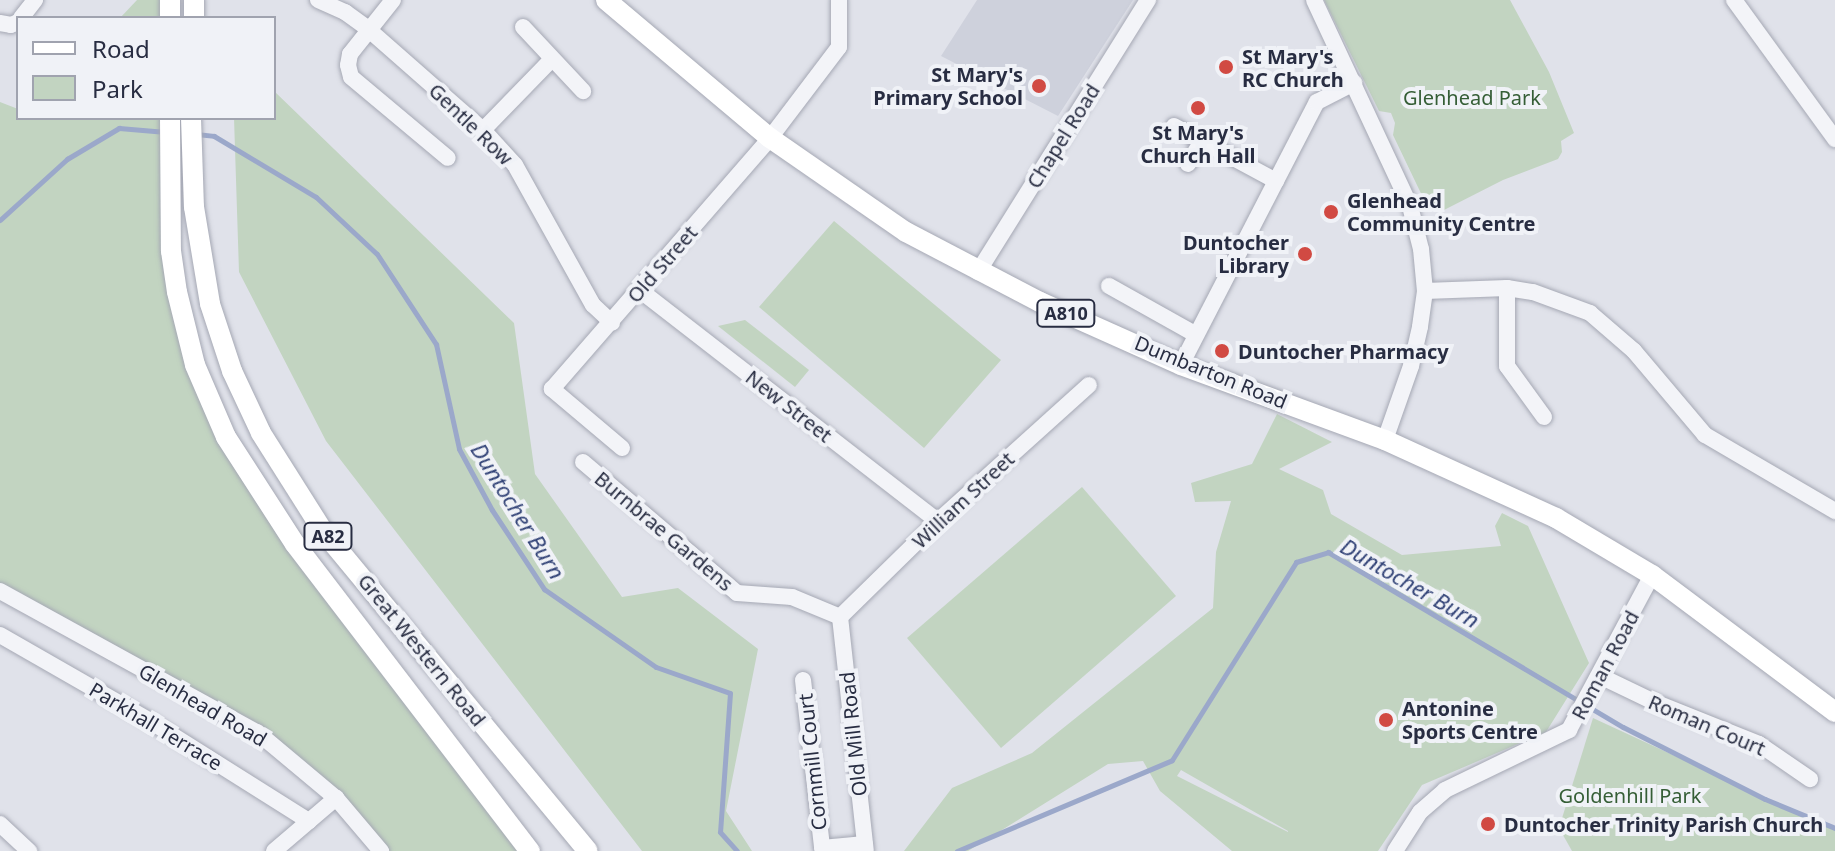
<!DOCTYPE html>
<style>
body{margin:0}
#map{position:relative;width:1835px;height:851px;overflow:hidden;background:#e0e2ea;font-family:"Noto Sans",sans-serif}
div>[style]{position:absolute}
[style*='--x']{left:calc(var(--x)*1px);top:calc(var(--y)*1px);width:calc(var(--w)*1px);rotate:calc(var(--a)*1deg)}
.built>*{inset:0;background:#ced1dc}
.green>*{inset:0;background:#c2d4c1}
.stream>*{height:5px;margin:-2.5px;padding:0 2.5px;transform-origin:2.5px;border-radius:2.5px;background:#9ba8ca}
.roads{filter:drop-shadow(0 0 2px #a5a8b4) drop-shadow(0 0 2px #a5a8b4)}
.minor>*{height:16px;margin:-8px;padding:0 8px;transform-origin:8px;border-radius:8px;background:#f3f4f8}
.major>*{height:20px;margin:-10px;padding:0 10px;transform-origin:10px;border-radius:10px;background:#fff}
.dots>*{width:22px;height:22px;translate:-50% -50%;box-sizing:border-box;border:4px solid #f0f2f7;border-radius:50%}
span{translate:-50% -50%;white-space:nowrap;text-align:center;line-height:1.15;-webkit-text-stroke:8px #f0f2f7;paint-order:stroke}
.shield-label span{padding:2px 6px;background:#f0f2f7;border:2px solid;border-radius:6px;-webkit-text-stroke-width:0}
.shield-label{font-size:18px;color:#282d42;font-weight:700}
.poi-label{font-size:20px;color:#282d42;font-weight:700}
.left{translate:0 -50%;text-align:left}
.right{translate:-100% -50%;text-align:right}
.park-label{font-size:20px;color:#355e36}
.street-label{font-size:20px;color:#282d42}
.water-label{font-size:22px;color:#324377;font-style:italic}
.legend{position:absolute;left:16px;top:16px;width:260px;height:104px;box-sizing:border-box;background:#f0f2f7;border:2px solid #a0a3af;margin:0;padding:10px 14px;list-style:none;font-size:24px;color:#282d42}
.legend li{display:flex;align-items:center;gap:16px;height:40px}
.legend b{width:40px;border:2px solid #a0a3af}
</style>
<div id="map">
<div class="built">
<div style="clip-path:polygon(977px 0,1133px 0,1058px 116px,941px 56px)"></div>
</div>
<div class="green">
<div style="clip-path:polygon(137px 0,170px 0,170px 18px,120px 18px)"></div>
<div style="clip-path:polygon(1324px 0,1510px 0,1549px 72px,1574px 133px,1561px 141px,1562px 152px,1558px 159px,1503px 180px,1444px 210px,1428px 208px,1393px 135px,1395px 123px,1391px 113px,1379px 111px)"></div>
<div style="clip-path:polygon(274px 91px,514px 323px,535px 474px,622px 597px,678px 588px,758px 649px,726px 811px,752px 851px,642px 851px,326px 441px,239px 272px,234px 118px,274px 118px)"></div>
<div style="clip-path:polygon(0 102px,18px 109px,18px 118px,170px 118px,171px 251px,226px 437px,530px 851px,381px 851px,257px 732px,0 591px)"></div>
<div style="clip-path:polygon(834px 221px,1001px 360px,924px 448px,759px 307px)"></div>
<div style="clip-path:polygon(745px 320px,809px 370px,795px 387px,718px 326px)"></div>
<div style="clip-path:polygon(evenodd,1277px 414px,1332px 442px,1279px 469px,1323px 490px,1331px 514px,1402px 555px,1501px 546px,1495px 526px,1502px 513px,1528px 526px,1589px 663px,1546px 732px,1422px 785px,1378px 851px,1232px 851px,1160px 791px,1143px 761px,1108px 764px,968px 851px,904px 851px,952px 788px,1032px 753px,1213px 608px,1216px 552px,1231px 501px,1195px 502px,1191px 483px,1252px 464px,1277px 414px,1181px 770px,1288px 831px,1288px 832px,1177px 776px,1181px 770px)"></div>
<div style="clip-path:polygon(1082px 487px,1176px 596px,1001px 748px,907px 638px)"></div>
<div style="clip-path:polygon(1593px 718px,1835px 830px,1835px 851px,1572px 851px,1559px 828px)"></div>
</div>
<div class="stream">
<div style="--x:196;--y:134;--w:18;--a:6"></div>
<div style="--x:214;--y:136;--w:119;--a:30.9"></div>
<div style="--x:316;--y:197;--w:83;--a:43.1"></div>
<div style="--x:377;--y:254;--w:108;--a:56.8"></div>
<div style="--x:436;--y:344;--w:107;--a:77.6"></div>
<div style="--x:459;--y:449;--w:69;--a:61.6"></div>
<div style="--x:492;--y:510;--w:95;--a:56.6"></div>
<div style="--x:544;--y:589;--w:136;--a:34.9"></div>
<div style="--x:656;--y:667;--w:78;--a:19.4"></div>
<div style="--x:730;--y:693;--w:139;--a:94.1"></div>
<div style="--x:720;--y:832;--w:25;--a:48"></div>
<div style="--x:0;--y:220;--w:91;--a:-42.3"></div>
<div style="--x:67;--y:159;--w:61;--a:-30.8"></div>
<div style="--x:119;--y:128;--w:47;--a:4.9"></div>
<div style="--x:957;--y:851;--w:233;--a:-22.9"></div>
<div style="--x:1172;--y:760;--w:234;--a:-57.9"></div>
<div style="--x:1296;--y:562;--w:34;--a:-17"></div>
<div style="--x:1328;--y:552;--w:343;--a:30.7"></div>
<div style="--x:1623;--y:727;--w:159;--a:26.9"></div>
<div style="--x:1765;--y:799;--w:76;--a:22.5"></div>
</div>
<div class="roads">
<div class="minor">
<div style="--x:318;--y:0;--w:30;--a:24"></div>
<div style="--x:345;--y:12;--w:29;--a:36"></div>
<div style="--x:368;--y:29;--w:153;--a:41.3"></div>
<div style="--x:483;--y:130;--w:47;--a:47.6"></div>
<div style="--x:515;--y:165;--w:160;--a:60.9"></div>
<div style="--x:593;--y:305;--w:26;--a:43"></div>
<div style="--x:393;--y:0;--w:69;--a:128.5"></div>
<div style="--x:350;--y:54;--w:11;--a:100"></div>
<div style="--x:348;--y:65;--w:12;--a:76"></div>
<div style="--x:351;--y:77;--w:126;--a:39.9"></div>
<div style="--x:1314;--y:0;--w:227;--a:65"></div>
<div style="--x:1410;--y:206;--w:44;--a:75.7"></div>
<div style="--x:1421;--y:249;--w:42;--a:84.6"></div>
<div style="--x:1425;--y:291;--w:36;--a:98"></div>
<div style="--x:1420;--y:327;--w:40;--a:103"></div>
<div style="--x:1411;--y:366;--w:78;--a:109.4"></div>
<div style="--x:1734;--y:0;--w:172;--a:54"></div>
<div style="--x:21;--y:18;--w:23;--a:-52"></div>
<div style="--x:0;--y:23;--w:11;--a:10"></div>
<div style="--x:11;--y:25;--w:8;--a:-23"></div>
<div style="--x:523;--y:27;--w:88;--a:46.8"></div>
<div style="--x:1174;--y:126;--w:116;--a:28.3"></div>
<div style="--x:483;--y:130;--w:99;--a:-45.8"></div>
<div style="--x:1188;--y:164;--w:27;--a:-59"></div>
<div style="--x:978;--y:272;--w:321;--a:-58"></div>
<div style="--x:1109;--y:286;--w:98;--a:29.2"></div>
<div style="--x:1507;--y:288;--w:78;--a:90"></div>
<div style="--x:1507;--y:366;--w:63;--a:54"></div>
<div style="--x:641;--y:291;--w:376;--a:37.8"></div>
<div style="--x:1425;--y:291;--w:82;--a:-2.1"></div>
<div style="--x:1507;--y:288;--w:26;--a:9"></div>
<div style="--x:1533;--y:292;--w:61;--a:20.2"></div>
<div style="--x:1590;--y:313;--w:58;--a:40.8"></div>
<div style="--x:1634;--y:351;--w:110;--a:49.8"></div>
<div style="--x:1705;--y:435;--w:151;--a:30.3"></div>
<div style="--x:1181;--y:365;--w:296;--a:-62.7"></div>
<div style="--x:1317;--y:102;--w:42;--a:-27.2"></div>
<div style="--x:622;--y:448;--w:92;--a:-139.9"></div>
<div style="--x:552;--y:389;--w:332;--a:-49"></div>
<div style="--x:770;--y:138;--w:114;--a:-52.8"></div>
<div style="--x:839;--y:47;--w:47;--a:-90"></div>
<div style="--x:583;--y:462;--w:202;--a:40.4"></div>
<div style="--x:737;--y:593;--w:55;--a:4.2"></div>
<div style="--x:792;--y:597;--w:52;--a:22.6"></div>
<div style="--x:0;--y:591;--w:293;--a:28.8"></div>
<div style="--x:257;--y:732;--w:103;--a:39.9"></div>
<div style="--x:336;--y:798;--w:70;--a:49.7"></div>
<div style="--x:840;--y:617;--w:137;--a:-44.4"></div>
<div style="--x:938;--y:521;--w:203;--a:-42"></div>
<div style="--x:840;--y:617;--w:235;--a:83.7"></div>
<div style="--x:0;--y:635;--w:173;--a:29.8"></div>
<div style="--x:150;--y:721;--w:188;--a:32.2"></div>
<div style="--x:1600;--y:676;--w:60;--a:25.7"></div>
<div style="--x:1654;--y:702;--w:113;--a:21.8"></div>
<div style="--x:1759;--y:744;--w:62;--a:34.5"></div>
<div style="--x:803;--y:680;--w:169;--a:83.5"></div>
<div style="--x:822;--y:848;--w:43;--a:-5.3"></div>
<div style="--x:0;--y:824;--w:40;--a:43"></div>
<div style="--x:274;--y:851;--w:82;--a:-40.5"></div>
<div style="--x:1395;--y:851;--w:46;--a:-57.3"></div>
<div style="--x:1420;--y:812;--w:33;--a:-41"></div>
<div style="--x:1445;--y:790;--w:138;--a:-25.8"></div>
<div style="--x:1569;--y:730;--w:176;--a:-61.8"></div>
</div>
<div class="major">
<div style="--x:606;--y:0;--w:214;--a:40.1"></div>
<div style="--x:770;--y:138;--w:165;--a:34.7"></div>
<div style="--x:906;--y:232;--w:151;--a:27.6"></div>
<div style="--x:1040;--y:302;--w:154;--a:24.1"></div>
<div style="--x:1181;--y:365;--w:217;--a:20.2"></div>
<div style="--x:1385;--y:440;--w:188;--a:24.5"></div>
<div style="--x:1556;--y:518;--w:112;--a:30.7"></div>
<div style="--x:1652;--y:575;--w:229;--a:36.8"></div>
<div style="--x:170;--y:18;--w:18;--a:-90"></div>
<div style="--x:194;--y:18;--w:18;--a:-90"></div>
<div style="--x:170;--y:118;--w:133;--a:89.6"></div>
<div style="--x:171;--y:251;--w:41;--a:81.7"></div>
<div style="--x:177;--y:292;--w:75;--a:76.1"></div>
<div style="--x:195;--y:365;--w:78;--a:66.7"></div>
<div style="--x:226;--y:437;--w:127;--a:57.2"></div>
<div style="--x:295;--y:544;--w:387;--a:52.6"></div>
<div style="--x:191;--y:118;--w:89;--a:88.1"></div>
<div style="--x:194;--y:207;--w:98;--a:80.6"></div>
<div style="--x:210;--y:304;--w:71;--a:71.8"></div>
<div style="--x:232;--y:371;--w:68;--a:64.9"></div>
<div style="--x:261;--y:433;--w:116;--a:57.7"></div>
<div style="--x:323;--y:531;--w:415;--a:50.4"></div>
</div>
</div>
<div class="dots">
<div style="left:1226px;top:67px;background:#d14a43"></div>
<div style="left:1039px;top:86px;background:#d14a43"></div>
<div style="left:1198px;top:108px;background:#d14a43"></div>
<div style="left:1331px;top:212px;background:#d14a43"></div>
<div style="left:1305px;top:254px;background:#d14a43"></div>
<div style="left:1222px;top:351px;background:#d14a43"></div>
<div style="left:1386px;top:720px;background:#d14a43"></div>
<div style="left:1488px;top:824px;background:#d14a43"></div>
</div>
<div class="shield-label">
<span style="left:1066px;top:313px">A810</span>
<span style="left:328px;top:536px">A82</span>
</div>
<div class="poi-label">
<span class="left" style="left:1242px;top:68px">St Mary's<br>RC Church</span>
<span class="right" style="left:1023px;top:86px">St Mary's<br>Primary School</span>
<span style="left:1198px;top:144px">St Mary's<br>Church Hall</span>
<span class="left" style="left:1347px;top:212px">Glenhead<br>Community Centre</span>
<span class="right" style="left:1289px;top:254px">Duntocher<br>Library</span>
<span class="left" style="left:1238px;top:351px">Duntocher Pharmacy</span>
<span class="left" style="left:1402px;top:720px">Antonine<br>Sports Centre</span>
<span class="left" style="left:1504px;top:824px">Duntocher Trinity Parish Church</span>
</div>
<div class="park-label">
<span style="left:1472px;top:97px">Glenhead Park</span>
<span style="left:1630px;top:795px">Goldenhill Park</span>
</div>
<div class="street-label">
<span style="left:471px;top:124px;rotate:44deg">Gentle Row</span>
<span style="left:1063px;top:136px;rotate:-58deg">Chapel Road</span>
<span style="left:662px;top:264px;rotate:-49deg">Old Street</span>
<span style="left:1211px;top:372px;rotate:22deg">Dumbarton Road</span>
<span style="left:789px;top:406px;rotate:38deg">New Street</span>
<span style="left:963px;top:500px;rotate:-43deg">William Street</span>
<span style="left:664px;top:531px;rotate:40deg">Burnbrae Gardens</span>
<span style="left:422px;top:650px;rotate:51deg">Great Western Road</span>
<span style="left:1605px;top:665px;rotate:-62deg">Roman Road</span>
<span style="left:203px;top:705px;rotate:30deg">Glenhead Road</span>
<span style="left:1707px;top:725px;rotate:23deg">Roman Court</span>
<span style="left:156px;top:726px;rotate:31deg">Parkhall Terrace</span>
<span style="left:853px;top:734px;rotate:-96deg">Old Mill Road</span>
<span style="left:812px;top:762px;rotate:-96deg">Cornmill Court</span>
</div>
<div class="water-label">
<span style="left:518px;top:511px;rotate:58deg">Duntocher Burn</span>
<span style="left:1410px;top:583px;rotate:30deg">Duntocher Burn</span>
</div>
<ul class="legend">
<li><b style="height:10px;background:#fff"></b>Road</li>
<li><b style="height:22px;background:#c2d4c1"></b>Park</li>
</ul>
</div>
